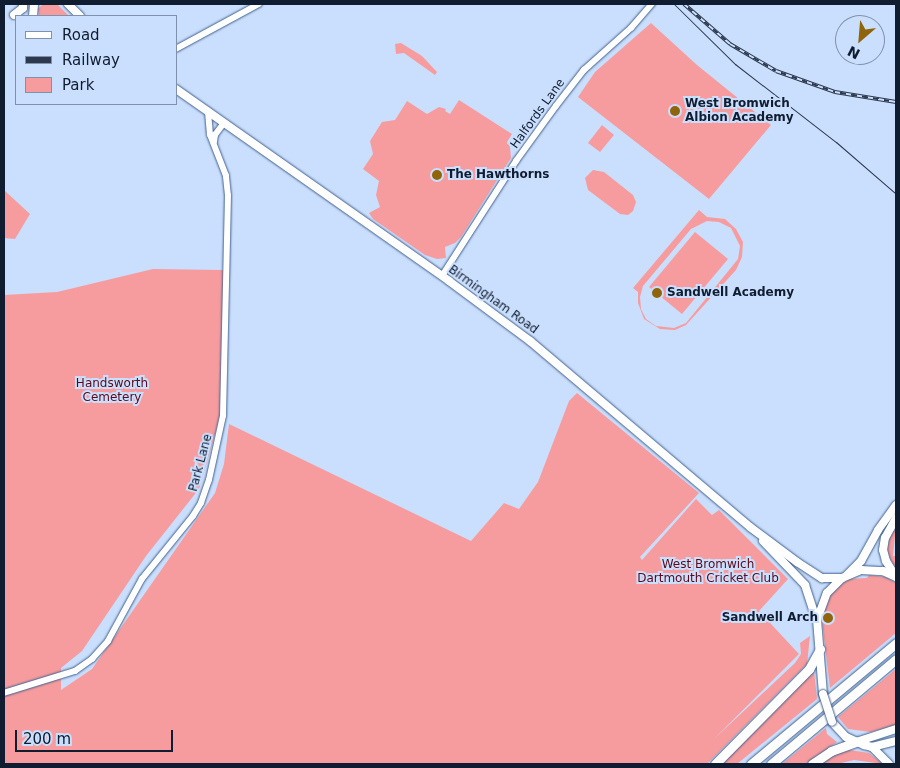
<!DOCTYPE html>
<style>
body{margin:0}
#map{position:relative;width:900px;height:768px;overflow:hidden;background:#cadffe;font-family:"DejaVu Sans",sans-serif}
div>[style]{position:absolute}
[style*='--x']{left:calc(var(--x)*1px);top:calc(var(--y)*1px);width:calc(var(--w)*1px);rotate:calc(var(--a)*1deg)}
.green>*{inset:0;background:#f69c9e}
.roads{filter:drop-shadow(0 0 1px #42608c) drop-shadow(0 0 1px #42608c)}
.tertiary>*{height:5.5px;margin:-2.75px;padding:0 2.75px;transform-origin:2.75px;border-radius:2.75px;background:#fff}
.primary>*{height:8px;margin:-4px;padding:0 4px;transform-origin:4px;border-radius:4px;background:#fff}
.trunk>*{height:8px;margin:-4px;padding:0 4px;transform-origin:4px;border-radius:4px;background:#fff}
.motorway>*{height:9px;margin:-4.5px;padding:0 4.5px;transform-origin:4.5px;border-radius:4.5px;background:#fff}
.tram>*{height:1px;margin:-0.5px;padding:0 0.5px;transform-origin:0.5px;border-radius:0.5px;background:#2c394e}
.rail>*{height:4px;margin-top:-2px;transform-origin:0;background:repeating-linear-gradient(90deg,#cadffe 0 5.5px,#2c394e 0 11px);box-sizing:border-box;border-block:1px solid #2c394e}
.bridges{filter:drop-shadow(0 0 1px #42608c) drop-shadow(0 0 1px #42608c)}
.trunk-bridge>*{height:8px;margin:-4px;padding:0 4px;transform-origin:4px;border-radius:4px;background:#fff}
.dots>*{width:14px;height:14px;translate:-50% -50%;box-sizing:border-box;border:2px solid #cadffe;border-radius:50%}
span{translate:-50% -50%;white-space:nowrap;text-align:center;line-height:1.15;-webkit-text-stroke:4px #cadffe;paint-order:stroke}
.poi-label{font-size:12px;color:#101c2f;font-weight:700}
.left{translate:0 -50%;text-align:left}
.right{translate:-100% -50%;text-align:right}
.street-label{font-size:12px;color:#101c2f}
.park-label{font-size:12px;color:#5b0918}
.frame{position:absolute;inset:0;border:5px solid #101c2f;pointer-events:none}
.legend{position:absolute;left:15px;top:15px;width:162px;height:90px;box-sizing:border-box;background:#cadffe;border:1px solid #8091ab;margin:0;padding:6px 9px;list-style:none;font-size:15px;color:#101c2f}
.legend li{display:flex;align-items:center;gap:10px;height:25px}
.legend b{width:25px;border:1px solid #8091ab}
.north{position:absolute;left:835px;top:15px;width:50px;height:50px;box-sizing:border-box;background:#cadffe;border:1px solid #8091ab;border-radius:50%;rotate:207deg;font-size:14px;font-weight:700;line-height:20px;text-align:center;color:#101c2f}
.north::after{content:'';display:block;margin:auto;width:18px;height:22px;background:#8f640a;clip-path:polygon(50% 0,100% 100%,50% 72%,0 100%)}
.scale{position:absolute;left:15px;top:730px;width:158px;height:22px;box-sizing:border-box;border:2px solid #101c2f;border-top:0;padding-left:6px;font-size:15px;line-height:18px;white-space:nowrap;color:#101c2f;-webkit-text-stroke:4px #cadffe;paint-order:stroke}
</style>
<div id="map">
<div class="green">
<div style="clip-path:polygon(43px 4px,57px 4px,69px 16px,39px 16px,38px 9px)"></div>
<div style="clip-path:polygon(651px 23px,697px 65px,771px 125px,709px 199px,578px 97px,595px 72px)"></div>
<div style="clip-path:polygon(401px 43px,422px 56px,437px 72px,435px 75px,404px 53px,396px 54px,395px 44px)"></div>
<div style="clip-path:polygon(459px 100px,512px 134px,507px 142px,510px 147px,511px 158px,461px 237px,455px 243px,445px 247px,446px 258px,437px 259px,425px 255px,373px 219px,369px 213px,380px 207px,376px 195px,379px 181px,363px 169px,373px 154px,370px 141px,382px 122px,395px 120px,407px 101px,427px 114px,439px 107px,446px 109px,445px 111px,450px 114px)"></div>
<div style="clip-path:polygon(602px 125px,614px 135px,600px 152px,588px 143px)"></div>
<div style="clip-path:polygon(593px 170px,604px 172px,633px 195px,636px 202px,633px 211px,628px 215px,620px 214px,588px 190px,585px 178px)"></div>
<div style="clip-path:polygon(4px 190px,30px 214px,15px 239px,4px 238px)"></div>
<div style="clip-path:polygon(evenodd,699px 210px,707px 217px,725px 219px,736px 229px,743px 242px,742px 257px,736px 270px,686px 325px,675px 330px,660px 329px,644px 319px,638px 303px,638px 292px,633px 288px,699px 210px,707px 221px,719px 222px,731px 228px,740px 246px,738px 259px,686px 323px,674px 328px,656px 326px,646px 319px,641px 309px,640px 297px,643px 286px,691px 229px,707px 221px)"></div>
<div style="clip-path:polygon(695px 232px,728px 259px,682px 314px,649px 287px)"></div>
<div style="clip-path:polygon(153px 269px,224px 270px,220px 417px,199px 489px,146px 556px,82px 651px,61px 668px,61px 690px,92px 669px,215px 493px,224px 464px,229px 424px,471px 541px,504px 503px,519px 509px,538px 482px,569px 401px,577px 393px,699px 493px,640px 557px,642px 560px,696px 499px,712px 515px,719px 510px,788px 579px,759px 611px,799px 654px,714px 739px,795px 663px,801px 654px,800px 643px,810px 636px,807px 664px,707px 764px,4px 764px,4px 295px,57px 292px)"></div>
<div style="clip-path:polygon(896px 526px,893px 556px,896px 556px,896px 570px,887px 552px,889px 538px)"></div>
<div style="clip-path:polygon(869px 575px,886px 577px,896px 583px,896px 633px,830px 688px,822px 621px,828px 623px,833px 619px,823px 611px,829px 597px,838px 586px,849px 579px,867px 578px)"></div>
<div style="clip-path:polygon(896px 669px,896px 725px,871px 732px,848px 729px,838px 717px)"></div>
<div style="clip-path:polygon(814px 671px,817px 699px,737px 764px,719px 764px)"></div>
<div style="clip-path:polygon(826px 728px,827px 734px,837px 742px,806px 764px,782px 764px)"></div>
<div style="clip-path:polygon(843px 749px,869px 753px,883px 764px,854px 760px,837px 764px,817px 764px)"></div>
</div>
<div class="roads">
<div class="tertiary">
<div style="--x:176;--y:49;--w:94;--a:-28.5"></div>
<div style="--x:214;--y:142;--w:7;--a:-82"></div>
<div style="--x:215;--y:135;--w:15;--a:-53"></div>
<div style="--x:442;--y:276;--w:137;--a:-57.2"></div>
<div style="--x:516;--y:161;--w:68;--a:-54"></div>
<div style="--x:556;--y:106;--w:46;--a:-52.1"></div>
<div style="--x:584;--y:70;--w:63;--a:-41.8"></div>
<div style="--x:631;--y:28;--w:32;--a:-49"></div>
<div style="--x:4;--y:693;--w:74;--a:-17.2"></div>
<div style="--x:75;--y:671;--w:21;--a:-35"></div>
<div style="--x:92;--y:659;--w:24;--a:-48"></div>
<div style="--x:108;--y:641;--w:71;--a:-61.3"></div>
<div style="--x:142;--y:579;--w:81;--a:-51"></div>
<div style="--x:193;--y:516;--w:15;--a:-58"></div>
<div style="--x:201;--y:503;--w:24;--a:-71"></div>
<div style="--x:209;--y:480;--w:66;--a:-77.7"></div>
<div style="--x:223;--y:416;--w:220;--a:-88.7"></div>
<div style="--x:228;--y:196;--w:20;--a:-96"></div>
<div style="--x:226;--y:176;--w:44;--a:-111.3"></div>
<div style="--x:210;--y:135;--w:24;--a:-95"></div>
</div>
<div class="primary">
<div style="--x:14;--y:15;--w:11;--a:-38"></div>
<div style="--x:23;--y:8;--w:4;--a:-90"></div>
<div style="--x:33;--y:16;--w:12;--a:-85"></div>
<div style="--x:847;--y:575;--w:20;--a:-45"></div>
<div style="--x:861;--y:561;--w:35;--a:-61"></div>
<div style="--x:878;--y:530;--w:31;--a:-54"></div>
<div style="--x:896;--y:577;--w:19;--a:-122"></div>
<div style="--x:886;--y:561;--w:11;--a:-105"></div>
<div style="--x:883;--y:550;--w:12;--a:-81"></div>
<div style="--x:885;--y:538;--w:23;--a:-61"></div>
</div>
<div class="trunk">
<div style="--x:68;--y:4;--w:17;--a:45"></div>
<div style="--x:176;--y:89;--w:334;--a:35.1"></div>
<div style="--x:449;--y:281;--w:101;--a:36.5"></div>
<div style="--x:530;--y:341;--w:288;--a:40.2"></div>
<div style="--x:750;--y:527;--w:59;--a:36.7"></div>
<div style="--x:797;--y:562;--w:30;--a:33"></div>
<div style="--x:822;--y:578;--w:20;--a:0"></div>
<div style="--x:763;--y:541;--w:61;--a:46.3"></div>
<div style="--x:805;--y:585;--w:35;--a:72"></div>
<div style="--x:823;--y:694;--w:74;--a:-94.6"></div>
<div style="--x:817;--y:620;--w:29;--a:-70"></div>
<div style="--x:827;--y:593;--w:21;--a:-45"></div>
<div style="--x:842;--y:578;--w:21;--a:-23"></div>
<div style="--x:861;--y:570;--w:22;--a:3"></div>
<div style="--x:883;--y:571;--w:14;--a:25"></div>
<div style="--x:832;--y:722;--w:21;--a:47"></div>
<div style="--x:846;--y:737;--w:20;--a:24"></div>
<div style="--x:864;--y:745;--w:8;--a:14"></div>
<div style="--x:872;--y:747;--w:25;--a:-14"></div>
<div style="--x:856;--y:742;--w:42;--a:-18"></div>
<div style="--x:872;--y:747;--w:24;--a:45"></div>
</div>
<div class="motorway">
<div style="--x:715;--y:764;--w:134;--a:-45.3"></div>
<div style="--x:809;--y:669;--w:23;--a:-61"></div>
<div style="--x:751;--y:764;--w:189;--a:-39.8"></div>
<div style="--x:771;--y:764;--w:163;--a:-40"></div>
<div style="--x:812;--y:764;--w:23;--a:-34"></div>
<div style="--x:831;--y:751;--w:27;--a:-20"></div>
</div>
</div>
<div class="tram">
<div style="--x:674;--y:4;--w:86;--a:44.5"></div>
<div style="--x:735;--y:64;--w:128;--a:37.7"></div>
<div style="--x:836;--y:142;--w:79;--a:40.9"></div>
</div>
<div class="rail">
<div style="--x:684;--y:4;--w:61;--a:41"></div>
<div style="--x:730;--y:44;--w:53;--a:30.4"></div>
<div style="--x:776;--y:71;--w:63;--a:19.6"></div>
<div style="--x:835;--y:92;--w:62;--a:9.3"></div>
</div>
<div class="bridges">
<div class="trunk-bridge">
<div style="--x:823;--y:694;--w:29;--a:72"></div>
</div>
</div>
<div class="dots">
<div style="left:675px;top:111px;background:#8f640a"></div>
<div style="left:437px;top:175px;background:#8f640a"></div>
<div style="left:657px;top:293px;background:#8f640a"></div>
<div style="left:828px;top:618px;background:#8f640a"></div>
</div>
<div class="poi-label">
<span class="left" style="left:685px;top:111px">West Bromwich<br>Albion Academy</span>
<span class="left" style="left:447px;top:175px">The Hawthorns</span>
<span class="left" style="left:667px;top:293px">Sandwell Academy</span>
<span class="right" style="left:818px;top:618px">Sandwell Arch</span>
</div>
<div class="street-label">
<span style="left:538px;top:114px;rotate:-54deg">Halfords Lane</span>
<span style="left:493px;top:300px;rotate:36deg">Birmingham Road</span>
<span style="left:201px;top:463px;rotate:-75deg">Park Lane</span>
</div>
<div class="park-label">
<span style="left:112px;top:391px">Handsworth<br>Cemetery</span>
<span style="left:708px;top:572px">West Bromwich<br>Dartmouth Cricket Club</span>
</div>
<div class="frame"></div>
<ul class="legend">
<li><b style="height:6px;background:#fff"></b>Road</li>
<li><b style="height:6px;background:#2c394e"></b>Railway</li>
<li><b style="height:14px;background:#f69c9e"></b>Park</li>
</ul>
<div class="north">N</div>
<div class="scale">200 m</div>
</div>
